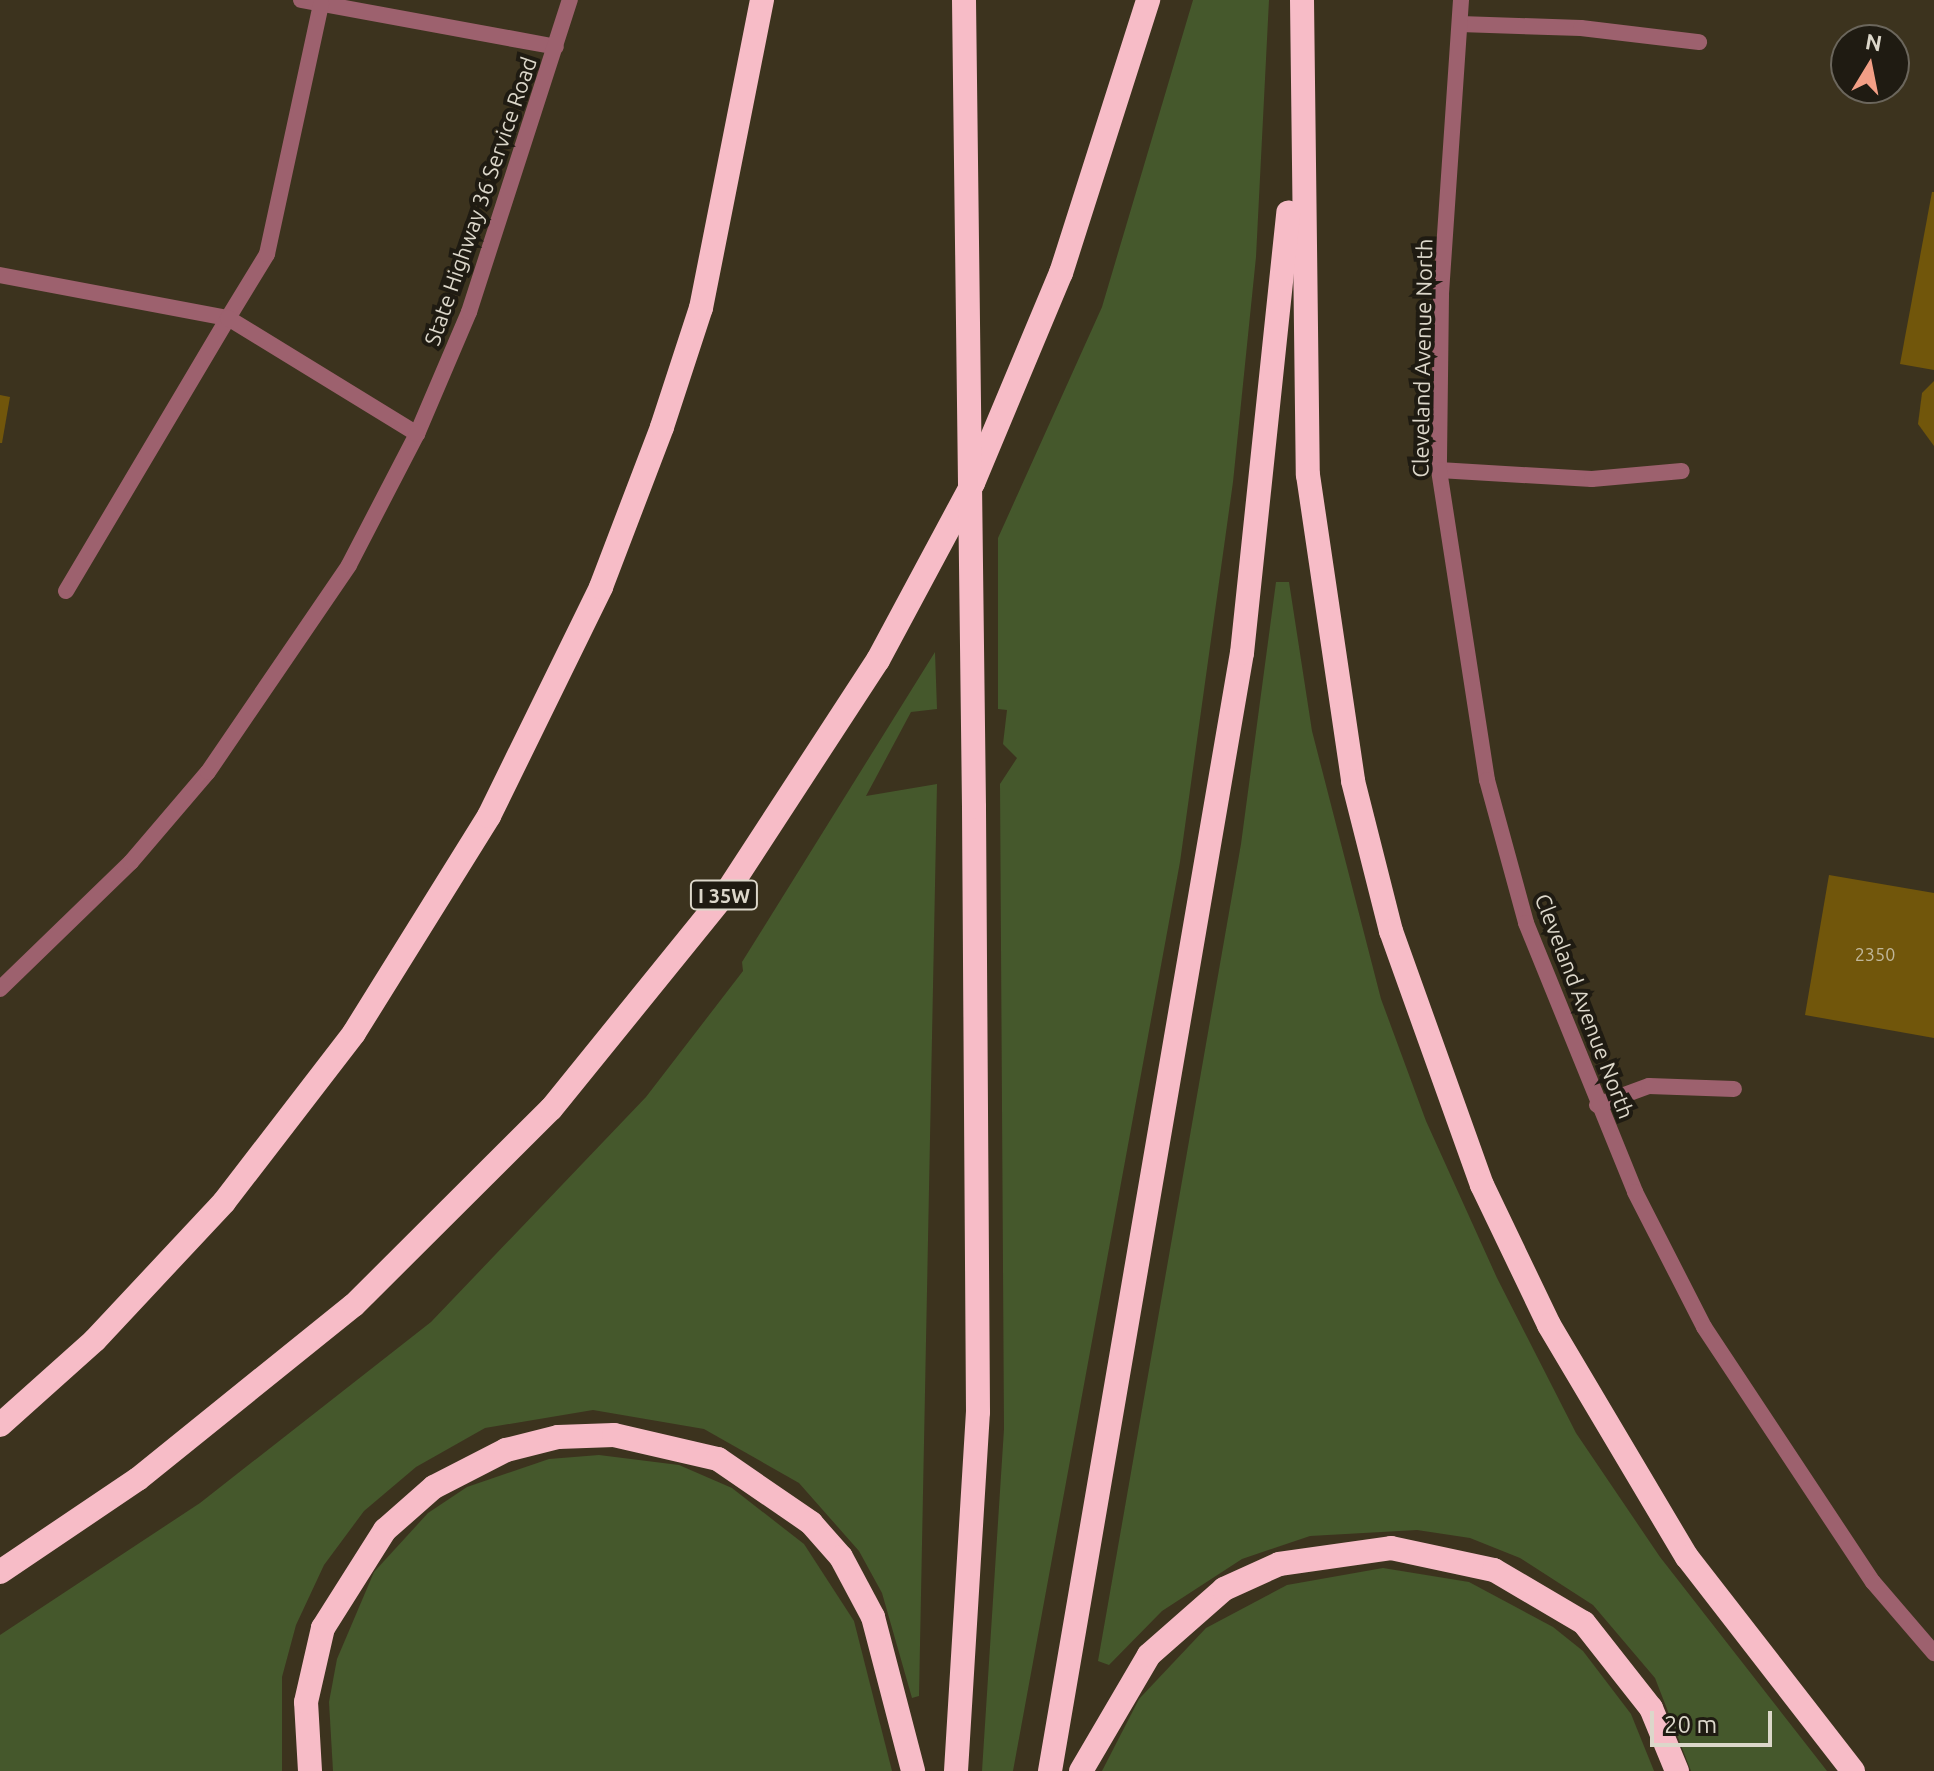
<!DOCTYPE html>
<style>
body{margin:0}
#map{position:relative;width:1934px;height:1771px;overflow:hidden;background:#3c331e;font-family:Ubuntu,sans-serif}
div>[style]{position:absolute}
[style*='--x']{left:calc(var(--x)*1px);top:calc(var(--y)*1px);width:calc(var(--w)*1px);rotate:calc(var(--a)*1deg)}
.green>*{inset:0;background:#45582c}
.building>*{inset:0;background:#71560b}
.service>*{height:16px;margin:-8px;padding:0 8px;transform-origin:8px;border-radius:8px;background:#9d616e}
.minor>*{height:16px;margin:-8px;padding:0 8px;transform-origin:8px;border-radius:8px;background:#9d616e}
.tertiary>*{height:16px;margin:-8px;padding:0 8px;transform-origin:8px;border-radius:8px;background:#9d616e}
.motorway>*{height:24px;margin:-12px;padding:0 12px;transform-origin:12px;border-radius:12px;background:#f7bcc7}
.motorway-bridge>*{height:24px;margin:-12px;padding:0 12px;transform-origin:12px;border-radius:12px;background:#f7bcc7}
span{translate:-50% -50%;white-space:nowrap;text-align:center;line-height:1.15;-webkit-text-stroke:8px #1f1b12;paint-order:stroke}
.number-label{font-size:18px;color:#c1b79a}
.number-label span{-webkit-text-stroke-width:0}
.shield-label span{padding:2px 6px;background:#1f1b12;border:2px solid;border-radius:6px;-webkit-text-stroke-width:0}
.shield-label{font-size:20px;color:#dcd7ca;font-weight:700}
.street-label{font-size:22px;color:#dcd7ca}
.north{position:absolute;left:1830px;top:24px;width:80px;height:80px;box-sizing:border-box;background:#1f1b12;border:2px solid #6b665c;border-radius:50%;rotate:10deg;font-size:22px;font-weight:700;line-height:32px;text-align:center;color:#dcd7ca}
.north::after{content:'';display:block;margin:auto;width:28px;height:36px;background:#f39f86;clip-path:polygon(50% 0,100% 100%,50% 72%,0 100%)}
.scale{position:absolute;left:1650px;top:1711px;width:122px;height:36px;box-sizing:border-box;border:4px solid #dcd7ca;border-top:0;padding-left:10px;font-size:24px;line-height:28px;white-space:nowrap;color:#dcd7ca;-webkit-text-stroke:6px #1f1b12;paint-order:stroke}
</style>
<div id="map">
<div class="green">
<div style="clip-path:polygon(1193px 0,1269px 0,1256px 257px,1233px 482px,1180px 862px,1013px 1771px,982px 1771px,1004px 1429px,1000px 784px,1017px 758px,1003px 744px,1007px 710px,998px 709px,998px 538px,1102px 307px)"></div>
<div style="clip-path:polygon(1276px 582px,1289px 582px,1312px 731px,1381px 999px,1426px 1121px,1497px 1278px,1576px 1433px,1660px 1557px,1827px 1771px,1691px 1771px,1655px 1678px,1593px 1605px,1520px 1558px,1470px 1538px,1417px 1530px,1310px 1536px,1242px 1559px,1162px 1611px,1109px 1665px,1098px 1661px,1241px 844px)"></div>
<div style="clip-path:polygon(935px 652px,937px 709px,911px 712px,866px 796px,937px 784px,919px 1696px,912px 1698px,882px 1593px,859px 1551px,799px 1483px,704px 1429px,593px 1410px,485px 1428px,416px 1467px,364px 1511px,324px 1565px,296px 1625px,282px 1677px,282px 1771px,0 1771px,0 1635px,200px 1503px,431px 1322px,646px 1097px,743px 971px,742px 962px)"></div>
<div style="clip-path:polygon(599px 1455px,679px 1465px,732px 1488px,804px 1544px,854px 1621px,892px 1771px,333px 1771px,329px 1702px,337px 1659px,374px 1572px,428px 1513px,467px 1487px,549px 1459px)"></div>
<div style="clip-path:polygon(1383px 1568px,1469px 1582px,1553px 1627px,1583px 1651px,1631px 1714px,1654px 1771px,1102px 1771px,1139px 1699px,1206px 1628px,1287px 1585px)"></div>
</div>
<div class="building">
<div style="clip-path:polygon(1932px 192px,1934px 192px,1934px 370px,1900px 364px)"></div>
<div style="clip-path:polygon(1934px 381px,1934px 446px,1918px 424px,1922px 393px)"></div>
<div style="clip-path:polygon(0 395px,10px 397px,2px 443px,0 443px)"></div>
<div style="clip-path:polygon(1829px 875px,1934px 893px,1934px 1038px,1805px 1015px)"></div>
</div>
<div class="service">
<div style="--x:301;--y:0;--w:259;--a:10.4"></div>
<div style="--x:1460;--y:24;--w:121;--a:1.9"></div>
<div style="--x:1581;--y:28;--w:119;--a:6.8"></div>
<div style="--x:0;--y:275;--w:232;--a:10.7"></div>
<div style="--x:228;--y:318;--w:75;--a:-58.6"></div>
<div style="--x:267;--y:254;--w:256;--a:-77.8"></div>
<div style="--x:1439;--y:470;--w:153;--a:3.4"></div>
<div style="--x:1592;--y:479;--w:90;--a:-5.1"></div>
<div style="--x:66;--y:591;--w:317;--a:-59.3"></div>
<div style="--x:228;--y:318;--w:222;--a:31.5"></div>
<div style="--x:1597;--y:1105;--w:55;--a:-20.1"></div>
<div style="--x:1649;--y:1086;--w:85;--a:2"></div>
</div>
<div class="minor">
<div style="--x:0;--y:989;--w:182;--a:-44.1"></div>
<div style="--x:131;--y:862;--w:118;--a:-49.5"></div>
<div style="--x:208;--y:772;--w:250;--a:-55.7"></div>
<div style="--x:349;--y:565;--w:148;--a:-62.6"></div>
<div style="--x:417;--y:434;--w:133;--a:-66.9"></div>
<div style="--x:469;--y:312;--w:328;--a:-72.1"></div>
</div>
<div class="tertiary">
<div style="--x:1461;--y:0;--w:296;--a:93.9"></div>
<div style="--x:1441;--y:295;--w:175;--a:90.7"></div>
<div style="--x:1439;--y:470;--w:314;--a:81.2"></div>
<div style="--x:1487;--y:780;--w:148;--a:74.7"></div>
<div style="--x:1526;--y:923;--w:290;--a:67.9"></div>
<div style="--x:1635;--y:1192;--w:152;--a:62.9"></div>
<div style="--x:1704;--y:1327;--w:306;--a:56.5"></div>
<div style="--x:1873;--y:1582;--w:94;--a:49.3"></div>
</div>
<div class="motorway">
<div style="--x:1302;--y:0;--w:475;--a:89.3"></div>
<div style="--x:1308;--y:475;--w:309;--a:81.6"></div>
<div style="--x:1353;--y:781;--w:155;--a:75.8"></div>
<div style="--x:1391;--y:931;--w:270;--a:70.3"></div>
<div style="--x:1482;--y:1185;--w:155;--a:64.4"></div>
<div style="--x:1549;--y:1325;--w:270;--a:59.3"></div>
<div style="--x:1687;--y:1557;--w:271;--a:52.2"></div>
<div style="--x:0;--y:1425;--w:127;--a:-41.8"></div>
<div style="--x:95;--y:1340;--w:189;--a:-46.9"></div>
<div style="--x:224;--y:1202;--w:213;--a:-52.4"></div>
<div style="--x:354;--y:1033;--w:256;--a:-58.1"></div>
<div style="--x:489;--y:816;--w:255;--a:-63.9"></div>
<div style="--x:601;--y:587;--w:171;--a:-69.1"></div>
<div style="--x:662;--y:427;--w:125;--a:-71.9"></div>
<div style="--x:701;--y:308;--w:314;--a:-78.8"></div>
<div style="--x:0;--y:1572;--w:166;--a:-34"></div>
<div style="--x:138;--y:1479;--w:277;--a:-38.9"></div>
<div style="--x:354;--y:1305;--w:278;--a:-44.9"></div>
<div style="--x:551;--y:1109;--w:278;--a:-51"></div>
<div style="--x:726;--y:893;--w:278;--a:-56.9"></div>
<div style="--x:878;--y:660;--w:201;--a:-61.8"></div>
<div style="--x:973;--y:483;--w:228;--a:-67.3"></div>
<div style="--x:1061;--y:273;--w:287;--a:-72.3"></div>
<div style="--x:310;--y:1771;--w:69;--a:-93.3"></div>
<div style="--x:306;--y:1702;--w:76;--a:-77.1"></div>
<div style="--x:323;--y:1628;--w:116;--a:-57.7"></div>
<div style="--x:385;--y:1530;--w:65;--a:-41.3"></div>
<div style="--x:434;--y:1487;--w:81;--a:-27.2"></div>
<div style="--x:506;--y:1450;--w:54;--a:-14"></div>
<div style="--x:558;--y:1437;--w:56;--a:-2"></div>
<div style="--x:614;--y:1435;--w:107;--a:13"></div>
<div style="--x:718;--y:1459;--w:113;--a:34.5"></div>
<div style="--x:811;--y:1523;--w:45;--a:48.6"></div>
<div style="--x:841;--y:1557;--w:68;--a:61.9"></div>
<div style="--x:873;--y:1617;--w:159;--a:75.4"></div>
<div style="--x:956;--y:1771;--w:360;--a:-86.5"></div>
<div style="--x:978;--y:1412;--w:605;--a:-90.38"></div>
<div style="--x:1050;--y:1771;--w:1134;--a:-80.26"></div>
<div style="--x:1242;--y:653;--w:443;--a:-84"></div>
<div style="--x:1081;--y:1771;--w:134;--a:-59.6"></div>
<div style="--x:1149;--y:1655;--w:100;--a:-41.3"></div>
<div style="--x:1224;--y:1589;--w:60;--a:-24.4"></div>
<div style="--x:1279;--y:1564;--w:113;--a:-8.1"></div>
<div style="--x:1391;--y:1548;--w:105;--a:12.1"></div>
<div style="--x:1494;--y:1570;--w:104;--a:30.5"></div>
<div style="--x:1584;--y:1623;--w:108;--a:51.8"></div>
<div style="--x:1651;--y:1708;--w:68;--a:67.6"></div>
</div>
<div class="motorway-bridge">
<div style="--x:964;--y:0;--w:807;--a:89.29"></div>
</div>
<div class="number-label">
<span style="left:1875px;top:954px">2350</span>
</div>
<div class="shield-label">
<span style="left:724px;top:895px">I 35W</span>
</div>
<div class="street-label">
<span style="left:480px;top:201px;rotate:-71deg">State Highway 36 Service Road</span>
<span style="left:1422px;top:358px;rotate:-89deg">Cleveland Avenue North</span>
<span style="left:1585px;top:1006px;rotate:69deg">Cleveland Avenue North</span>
</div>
<div class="north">N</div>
<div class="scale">20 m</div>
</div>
